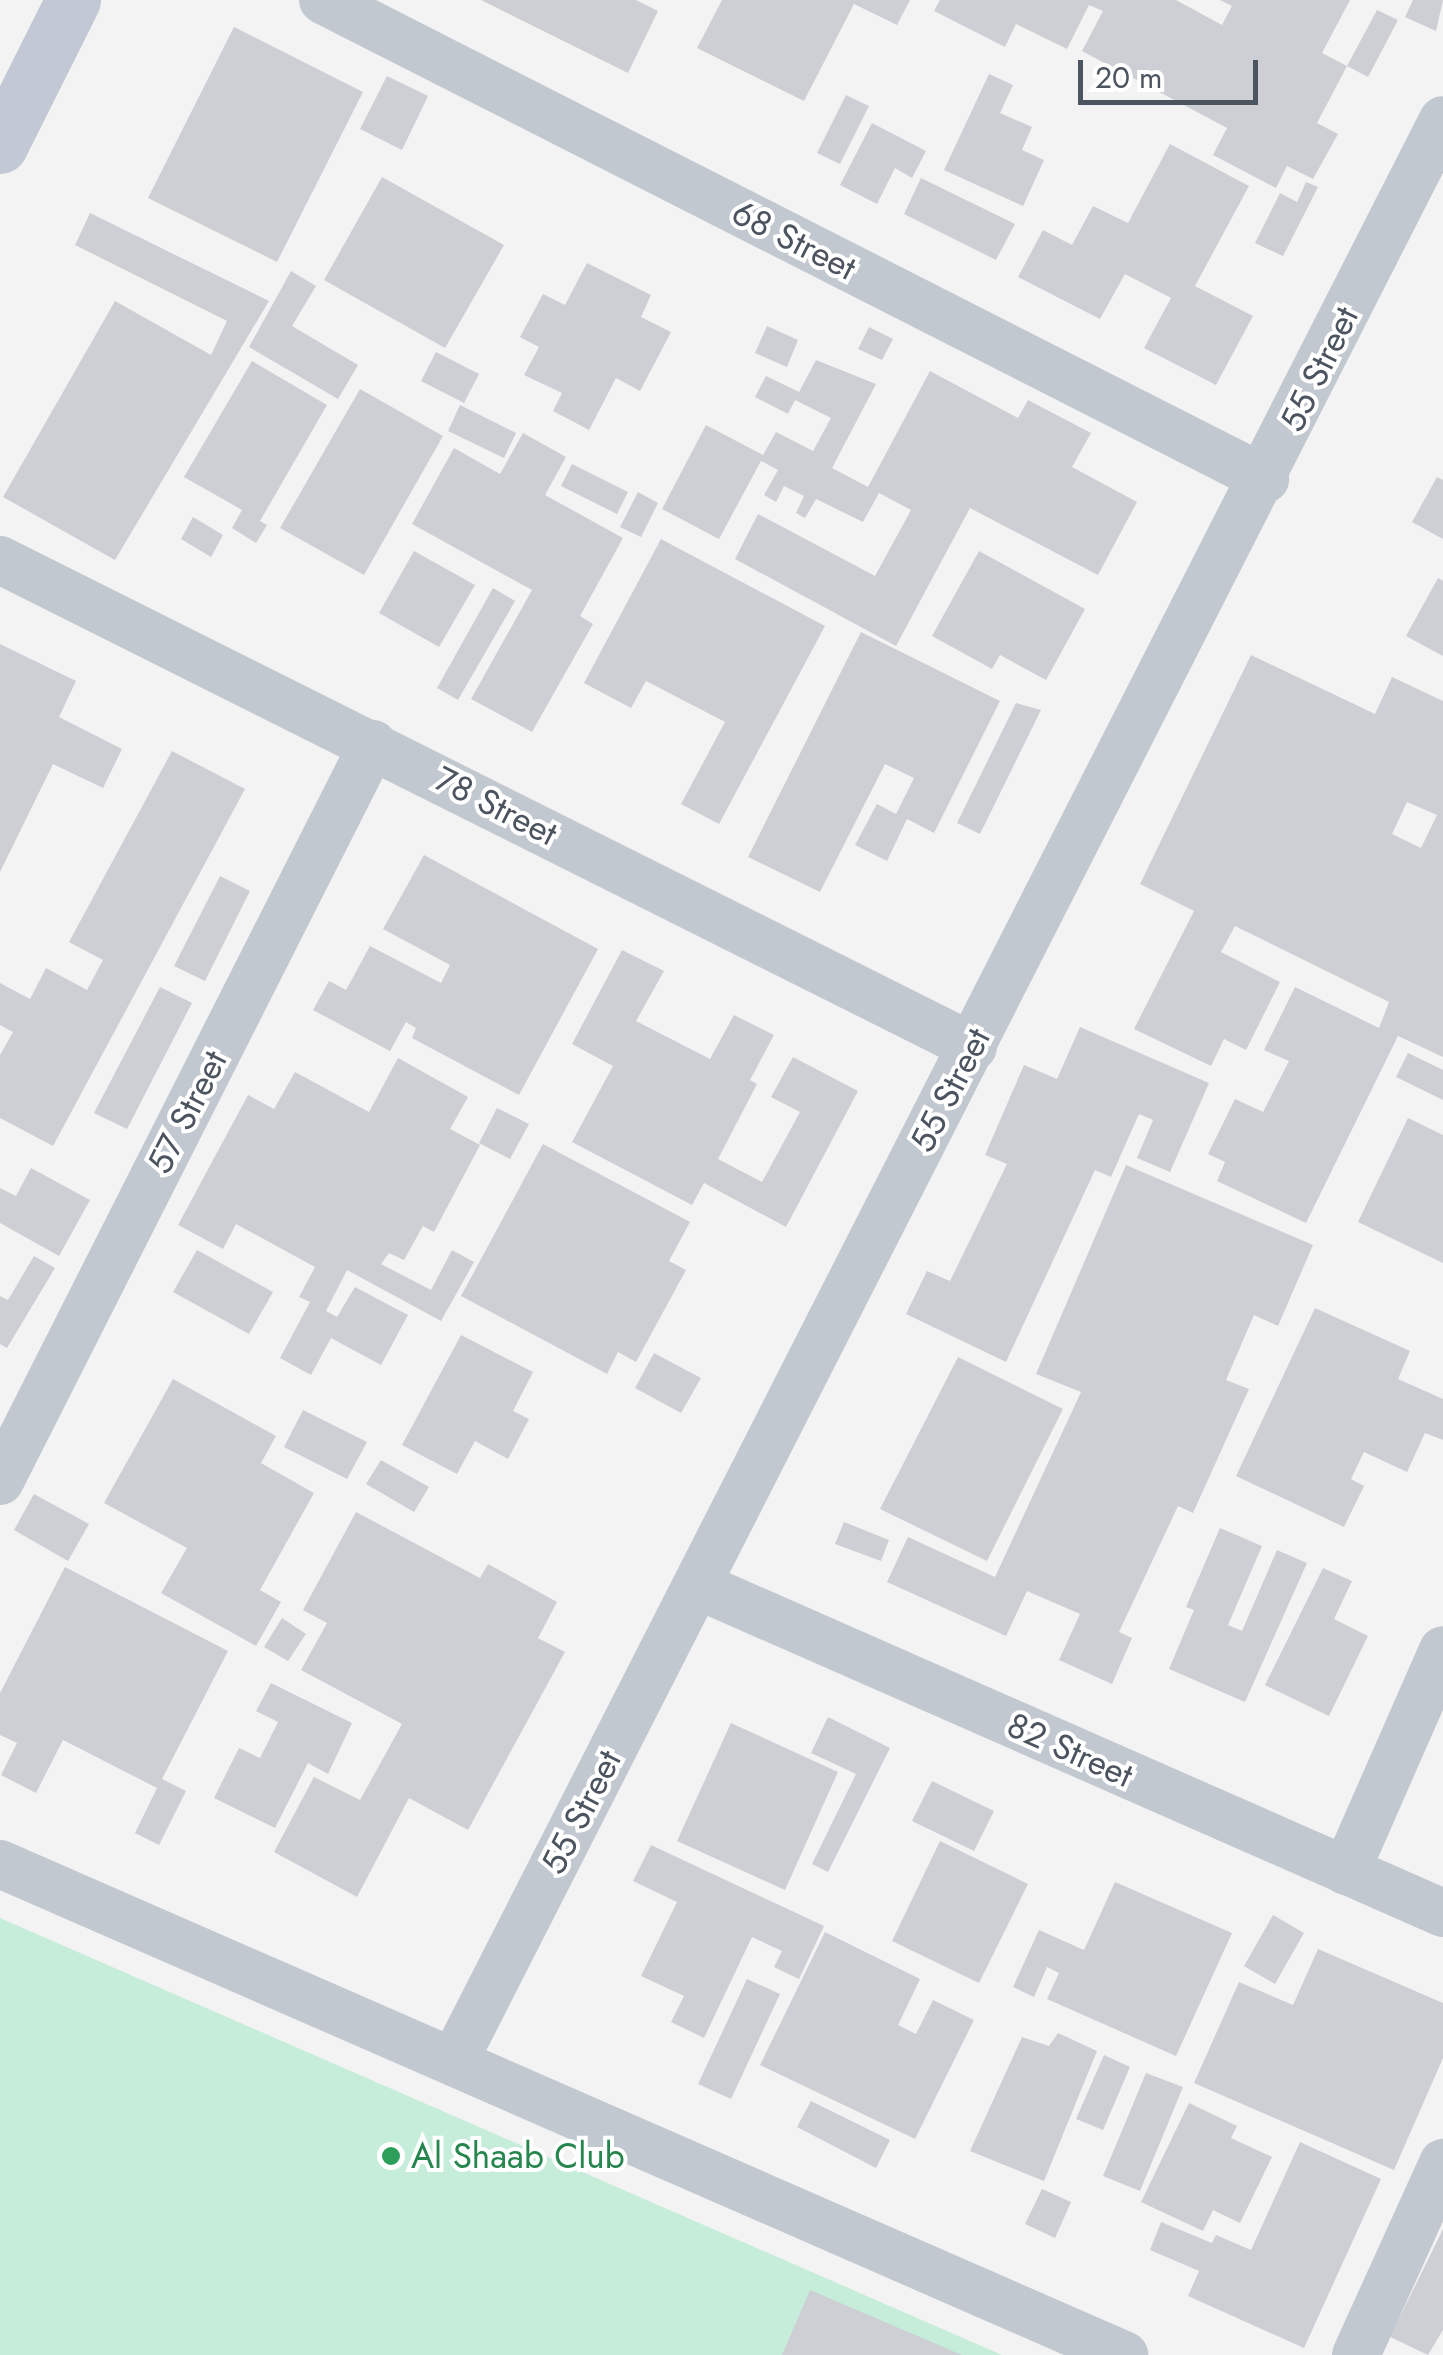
<!DOCTYPE html>
<style>
body{margin:0}
#map{position:relative;width:1443px;height:2355px;overflow:hidden;background:#f4f3f3;font-family:Jost,sans-serif}
div>[style]{position:absolute}
[style*='--x']{left:calc(var(--x)*1px);top:calc(var(--y)*1px);width:calc(var(--w)*1px);rotate:calc(var(--a)*1deg)}
.green>*{inset:0;background:#c6edd9}
.building>*{inset:0;background:#cdcfd4}
.street>*{height:48px;margin:-24px;padding:0 24px;transform-origin:24px;border-radius:24px;background:#c2c8d0}
.secondary>*{height:55px;margin:-27.5px;padding:0 27.5px;transform-origin:27.5px;border-radius:27.5px;background:#c2c9d4}
.dots>*{width:28px;height:28px;translate:-50% -50%;box-sizing:border-box;border:5px solid #fff;border-radius:50%}
span{translate:-50% -50%;white-space:nowrap;text-align:center;line-height:1.15;-webkit-text-stroke:8px #fff;paint-order:stroke}
.street-label{font-size:35px;color:#4c545f}
.leisure-label{font-size:35px;color:#27864d}
.left{translate:0 -50%;text-align:left}
.scale{position:absolute;left:1078px;top:60px;width:180px;height:45px;box-sizing:border-box;border:5px solid #4c545f;border-top:0;padding-left:12px;font-size:30px;line-height:35px;white-space:nowrap;color:#4c545f;-webkit-text-stroke:8px #fff;paint-order:stroke}
</style>
<div id="map">
<div class="green">
<div style="clip-path:polygon(0 1918px,1002px 2355px,0 2355px)"></div>
</div>
<div class="building">
<div style="clip-path:polygon(481px 0,636px 0,658px 11px,628px 73px)"></div>
<div style="clip-path:polygon(722px 0,910px 0,897px 25px,854px 4px,804px 101px,697px 48px)"></div>
<div style="clip-path:polygon(940px 0,1176px 0,1222px 25px,1232px 6px,1220px 0,1350px 0,1322px 53px,1347px 66px,1317px 123px,1338px 134px,1313px 179px,1287px 166px,1276px 188px,1213px 155px,1227px 128px,1082px 51px,1103px 11px,1089px 5px,1067px 49px,1016px 24px,1005px 47px,934px 11px)"></div>
<div style="clip-path:polygon(1413px 0,1443px 0,1436px 31px,1405px 17px)"></div>
<div style="clip-path:polygon(1377px 10px,1398px 20px,1368px 77px,1347px 66px)"></div>
<div style="clip-path:polygon(234px 27px,363px 92px,277px 262px,148px 198px)"></div>
<div style="clip-path:polygon(989px 74px,1013px 85px,1000px 113px,1032px 127px,1022px 150px,1044px 160px,1023px 206px,944px 170px)"></div>
<div style="clip-path:polygon(387px 76px,428px 96px,402px 150px,360px 129px)"></div>
<div style="clip-path:polygon(846px 95px,869px 106px,840px 164px,817px 153px)"></div>
<div style="clip-path:polygon(872px 123px,926px 151px,912px 178px,895px 168px,877px 204px,840px 185px)"></div>
<div style="clip-path:polygon(1170px 144px,1249px 186px,1195px 286px,1253px 316px,1216px 385px,1144px 348px,1171px 298px,1125px 274px,1100px 319px,1018px 277px,1043px 230px,1072px 245px,1093px 206px,1128px 223px)"></div>
<div style="clip-path:polygon(382px 177px,504px 245px,445px 348px,324px 280px)"></div>
<div style="clip-path:polygon(921px 178px,1015px 224px,996px 260px,904px 214px)"></div>
<div style="clip-path:polygon(1306px 182px,1318px 187px,1283px 256px,1255px 243px,1280px 193px,1297px 202px)"></div>
<div style="clip-path:polygon(90px 213px,269px 301px,115px 560px,3px 497px,115px 301px,211px 355px,227px 321px,75px 245px)"></div>
<div style="clip-path:polygon(587px 263px,651px 295px,641px 317px,671px 332px,640px 391px,616px 378px,589px 430px,553px 411px,562px 393px,524px 375px,539px 347px,520px 337px,543px 294px,565px 305px)"></div>
<div style="clip-path:polygon(291px 271px,316px 286px,292px 326px,358px 365px,338px 399px,249px 347px)"></div>
<div style="clip-path:polygon(767px 326px,798px 340px,787px 367px,755px 353px)"></div>
<div style="clip-path:polygon(869px 327px,893px 339px,882px 360px,858px 349px)"></div>
<div style="clip-path:polygon(436px 352px,479px 374px,464px 403px,421px 381px)"></div>
<div style="clip-path:polygon(816px 360px,876px 384px,832px 468px,868px 487px,930px 371px,1018px 418px,1028px 400px,1091px 433px,1072px 467px,1137px 502px,1098px 575px,970px 508px,896px 646px,735px 559px,758px 514px,875px 576px,911px 510px,879px 493px,863px 522px,816px 499px,805px 518px,796px 513px,804px 496px,784px 486px,776px 502px,764px 495px,778px 470px,761px 461px,719px 539px,662px 509px,706px 425px,763px 455px,776px 432px,813px 451px,831px 418px,795px 400px,788px 414px,755px 397px,766px 376px,799px 392px)"></div>
<div style="clip-path:polygon(252px 361px,327px 405px,260px 521px,267px 525px,256px 543px,232px 528px,242px 510px,184px 477px)"></div>
<div style="clip-path:polygon(360px 389px,443px 436px,364px 575px,280px 528px)"></div>
<div style="clip-path:polygon(460px 405px,516px 433px,504px 458px,448px 431px)"></div>
<div style="clip-path:polygon(523px 433px,566px 457px,545px 495px,623px 538px,580px 616px,593px 624px,532px 732px,471px 699px,532px 590px,412px 524px,454px 448px,500px 474px)"></div>
<div style="clip-path:polygon(572px 464px,628px 492px,617px 514px,561px 486px)"></div>
<div style="clip-path:polygon(1437px 477px,1443px 480px,1443px 539px,1412px 522px)"></div>
<div style="clip-path:polygon(638px 492px,658px 503px,641px 537px,620px 527px)"></div>
<div style="clip-path:polygon(193px 517px,223px 535px,211px 557px,181px 539px)"></div>
<div style="clip-path:polygon(661px 539px,825px 626px,719px 824px,681px 804px,725px 722px,646px 681px,631px 708px,584px 683px)"></div>
<div style="clip-path:polygon(414px 551px,475px 585px,439px 647px,379px 613px)"></div>
<div style="clip-path:polygon(979px 551px,1085px 609px,1046px 680px,1000px 655px,992px 669px,932px 636px)"></div>
<div style="clip-path:polygon(1438px 578px,1443px 581px,1443px 656px,1406px 636px)"></div>
<div style="clip-path:polygon(493px 588px,515px 601px,458px 700px,437px 688px)"></div>
<div style="clip-path:polygon(861px 632px,1000px 701px,934px 833px,907px 819px,887px 861px,855px 845px,877px 804px,896px 814px,914px 778px,885px 764px,820px 892px,748px 857px)"></div>
<div style="clip-path:polygon(0 644px,76px 681px,59px 717px,122px 749px,103px 788px,53px 764px,0 872px)"></div>
<div style="clip-path:polygon(evenodd,1251px 655px,1375px 714px,1392px 677px,1443px 701px,1443px 1057px,1398px 1036px,1306px 1223px,1217px 1181px,1225px 1162px,1208px 1154px,1235px 1099px,1263px 1112px,1289px 1061px,1264px 1050px,1295px 987px,1379px 1028px,1389px 1002px,1235px 926px,1221px 952px,1280px 982px,1246px 1050px,1224px 1039px,1211px 1066px,1134px 1029px,1194px 911px,1140px 884px,1251px 655px,1407px 802px,1437px 815px,1421px 848px,1392px 834px,1407px 802px)"></div>
<div style="clip-path:polygon(1016px 703px,1041px 710px,980px 834px,957px 823px)"></div>
<div style="clip-path:polygon(172px 751px,245px 789px,53px 1146px,0 1118px,0 1055px,13px 1032px,0 1025px,0 983px,30px 999px,46px 968px,87px 990px,103px 960px,69px 942px)"></div>
<div style="clip-path:polygon(424px 855px,598px 949px,519px 1095px,412px 1038px,416px 1028px,406px 1022px,390px 1051px,313px 1010px,329px 981px,346px 990px,370px 946px,441px 983px,450px 965px,383px 929px)"></div>
<div style="clip-path:polygon(220px 876px,250px 891px,205px 981px,174px 966px)"></div>
<div style="clip-path:polygon(622px 950px,664px 971px,636px 1021px,710px 1059px,734px 1015px,774px 1035px,750px 1080px,757px 1084px,718px 1159px,762px 1182px,800px 1112px,771px 1097px,793px 1057px,858px 1091px,786px 1227px,704px 1183px,692px 1205px,572px 1142px,613px 1066px,572px 1044px)"></div>
<div style="clip-path:polygon(160px 987px,192px 1003px,127px 1129px,94px 1113px)"></div>
<div style="clip-path:polygon(1080px 1027px,1209px 1083px,1170px 1172px,1137px 1158px,1153px 1120px,1139px 1114px,1111px 1177px,1095px 1170px,1006px 1362px,906px 1314px,927px 1271px,950px 1281px,1007px 1164px,985px 1155px,1024px 1065px,1057px 1079px)"></div>
<div style="clip-path:polygon(1408px 1053px,1443px 1070px,1443px 1100px,1396px 1077px)"></div>
<div style="clip-path:polygon(398px 1058px,468px 1097px,450px 1129px,480px 1145px,434px 1232px,423px 1226px,404px 1260px,389px 1253px,381px 1264px,431px 1290px,452px 1250px,474px 1262px,441px 1321px,347px 1270px,326px 1311px,337px 1317px,355px 1287px,408px 1315px,381px 1365px,331px 1338px,311px 1375px,280px 1358px,310px 1302px,299px 1297px,315px 1267px,236px 1224px,223px 1249px,178px 1225px,248px 1095px,274px 1109px,295px 1072px,369px 1112px)"></div>
<div style="clip-path:polygon(497px 1108px,529px 1124px,510px 1159px,479px 1143px)"></div>
<div style="clip-path:polygon(1408px 1118px,1443px 1135px,1443px 1263px,1358px 1222px)"></div>
<div style="clip-path:polygon(543px 1144px,690px 1222px,669px 1261px,686px 1270px,636px 1362px,618px 1352px,607px 1374px,461px 1296px)"></div>
<div style="clip-path:polygon(1126px 1165px,1313px 1245px,1278px 1326px,1254px 1315px,1226px 1380px,1249px 1389px,1193px 1513px,1178px 1506px,1119px 1632px,1132px 1638px,1112px 1684px,1059px 1660px,1080px 1614px,1027px 1591px,1006px 1636px,887px 1582px,908px 1537px,995px 1577px,1081px 1392px,1036px 1374px)"></div>
<div style="clip-path:polygon(31px 1168px,90px 1200px,59px 1256px,0 1223px,0 1188px,16px 1196px)"></div>
<div style="clip-path:polygon(197px 1250px,273px 1292px,249px 1334px,173px 1292px)"></div>
<div style="clip-path:polygon(34px 1256px,55px 1268px,7px 1348px,0 1344px,0 1296px,8px 1300px)"></div>
<div style="clip-path:polygon(1315px 1308px,1410px 1351px,1398px 1379px,1443px 1399px,1443px 1440px,1425px 1433px,1407px 1472px,1364px 1452px,1351px 1479px,1364px 1486px,1344px 1527px,1236px 1476px)"></div>
<div style="clip-path:polygon(461px 1335px,533px 1372px,513px 1411px,529px 1419px,508px 1459px,475px 1441px,457px 1474px,402px 1445px)"></div>
<div style="clip-path:polygon(654px 1353px,701px 1378px,681px 1413px,635px 1388px)"></div>
<div style="clip-path:polygon(958px 1357px,1063px 1409px,987px 1561px,880px 1509px)"></div>
<div style="clip-path:polygon(173px 1379px,276px 1436px,261px 1463px,314px 1493px,260px 1590px,281px 1602px,256px 1646px,161px 1593px,187px 1548px,104px 1503px)"></div>
<div style="clip-path:polygon(303px 1410px,367px 1442px,347px 1479px,284px 1447px)"></div>
<div style="clip-path:polygon(381px 1460px,429px 1487px,414px 1512px,366px 1484px)"></div>
<div style="clip-path:polygon(34px 1494px,89px 1524px,68px 1561px,14px 1530px)"></div>
<div style="clip-path:polygon(356px 1512px,480px 1578px,488px 1564px,557px 1602px,538px 1638px,565px 1652px,468px 1830px,409px 1798px,357px 1897px,274px 1852px,314px 1777px,360px 1800px,402px 1724px,301px 1670px,327px 1623px,303px 1610px)"></div>
<div style="clip-path:polygon(844px 1522px,889px 1540px,881px 1561px,835px 1544px)"></div>
<div style="clip-path:polygon(1220px 1528px,1262px 1546px,1228px 1625px,1242px 1631px,1277px 1550px,1307px 1563px,1245px 1702px,1169px 1669px,1194px 1610px,1186px 1607px)"></div>
<div style="clip-path:polygon(65px 1567px,228px 1651px,162px 1779px,186px 1791px,159px 1845px,135px 1833px,157px 1788px,63px 1740px,36px 1793px,1px 1775px,17px 1743px,0 1735px,0 1693px)"></div>
<div style="clip-path:polygon(1323px 1568px,1352px 1581px,1334px 1619px,1368px 1636px,1329px 1716px,1265px 1685px)"></div>
<div style="clip-path:polygon(282px 1618px,306px 1634px,288px 1661px,264px 1647px)"></div>
<div style="clip-path:polygon(271px 1683px,352px 1723px,328px 1774px,308px 1763px,275px 1828px,214px 1798px,239px 1748px,260px 1758px,278px 1722px,256px 1711px)"></div>
<div style="clip-path:polygon(828px 1717px,890px 1748px,828px 1872px,812px 1864px,856px 1774px,811px 1753px)"></div>
<div style="clip-path:polygon(731px 1723px,838px 1772px,785px 1890px,677px 1841px)"></div>
<div style="clip-path:polygon(932px 1781px,994px 1811px,974px 1851px,912px 1821px)"></div>
<div style="clip-path:polygon(940px 1841px,1028px 1884px,979px 1983px,892px 1941px)"></div>
<div style="clip-path:polygon(651px 1845px,824px 1926px,799px 1979px,774px 1967px,782px 1951px,752px 1937px,704px 2038px,671px 2022px,684px 1996px,641px 1976px,677px 1902px,633px 1881px)"></div>
<div style="clip-path:polygon(1115px 1882px,1232px 1933px,1176px 2056px,1047px 1999px,1059px 1973px,1047px 1967px,1034px 1997px,1013px 1987px,1039px 1930px,1084px 1950px)"></div>
<div style="clip-path:polygon(1273px 1915px,1304px 1933px,1275px 1984px,1244px 1966px)"></div>
<div style="clip-path:polygon(825px 1932px,920px 1979px,898px 2025px,916px 2034px,933px 2000px,974px 2020px,915px 2139px,760px 2065px)"></div>
<div style="clip-path:polygon(1318px 1949px,1443px 2003px,1443px 2058px,1394px 2170px,1194px 2083px,1239px 1982px,1293px 2005px)"></div>
<div style="clip-path:polygon(747px 1979px,780px 1994px,731px 2099px,698px 2084px)"></div>
<div style="clip-path:polygon(1058px 2033px,1097px 2051px,1044px 2181px,970px 2151px,1022px 2037px,1049px 2046px)"></div>
<div style="clip-path:polygon(1104px 2055px,1130px 2067px,1103px 2130px,1076px 2119px)"></div>
<div style="clip-path:polygon(1146px 2073px,1183px 2087px,1140px 2191px,1103px 2176px)"></div>
<div style="clip-path:polygon(811px 2101px,890px 2140px,876px 2168px,797px 2127px)"></div>
<div style="clip-path:polygon(1189px 2103px,1237px 2126px,1231px 2138px,1272px 2157px,1240px 2223px,1213px 2210px,1203px 2231px,1141px 2202px)"></div>
<div style="clip-path:polygon(1300px 2142px,1381px 2179px,1304px 2348px,1188px 2296px,1199px 2271px,1150px 2250px,1161px 2222px,1212px 2243px,1216px 2235px,1251px 2250px)"></div>
<div style="clip-path:polygon(1042px 2189px,1071px 2202px,1055px 2238px,1025px 2224px)"></div>
<div style="clip-path:polygon(1443px 2229px,1443px 2330px,1428px 2355px,1390px 2337px)"></div>
<div style="clip-path:polygon(810px 2290px,962px 2355px,782px 2355px)"></div>
</div>
<div class="street">
<div style="--x:323;--y:0;--w:1057;--a:26.95"></div>
<div style="--x:0;--y:560;--w:1088;--a:26.59"></div>
<div style="--x:0;--y:1481;--w:826;--a:-63.16"></div>
<div style="--x:697;--y:1585;--w:815;--a:23.73"></div>
<div style="--x:0;--y:1864;--w:1227;--a:23.6"></div>
<div style="--x:1346;--y:1871;--w:241;--a:-66.3"></div>
<div style="--x:455;--y:2059;--w:2176;--a:-63"></div>
<div style="--x:1356;--y:2355;--w:211;--a:-65.6"></div>
</div>
<div class="secondary">
<div style="--x:0;--y:146;--w:163;--a:-63.4"></div>
</div>
<div class="dots">
<div style="left:391px;top:2156px;background:#2e9e5b"></div>
</div>
<div class="street-label">
<span style="left:794px;top:240px;rotate:27deg">68 Street</span>
<span style="left:1319px;top:369px;rotate:-64deg">55 Street</span>
<span style="left:496px;top:806px;rotate:27deg">78 Street</span>
<span style="left:950px;top:1090px;rotate:-63deg">55 Street</span>
<span style="left:187px;top:1112px;rotate:-63deg">57 Street</span>
<span style="left:1070px;top:1750px;rotate:24deg">82 Street</span>
<span style="left:581px;top:1812px;rotate:-63deg">55 Street</span>
</div>
<div class="leisure-label">
<span class="left" style="left:411px;top:2156px">Al Shaab Club</span>
</div>
<div class="scale">20 m</div>
</div>
